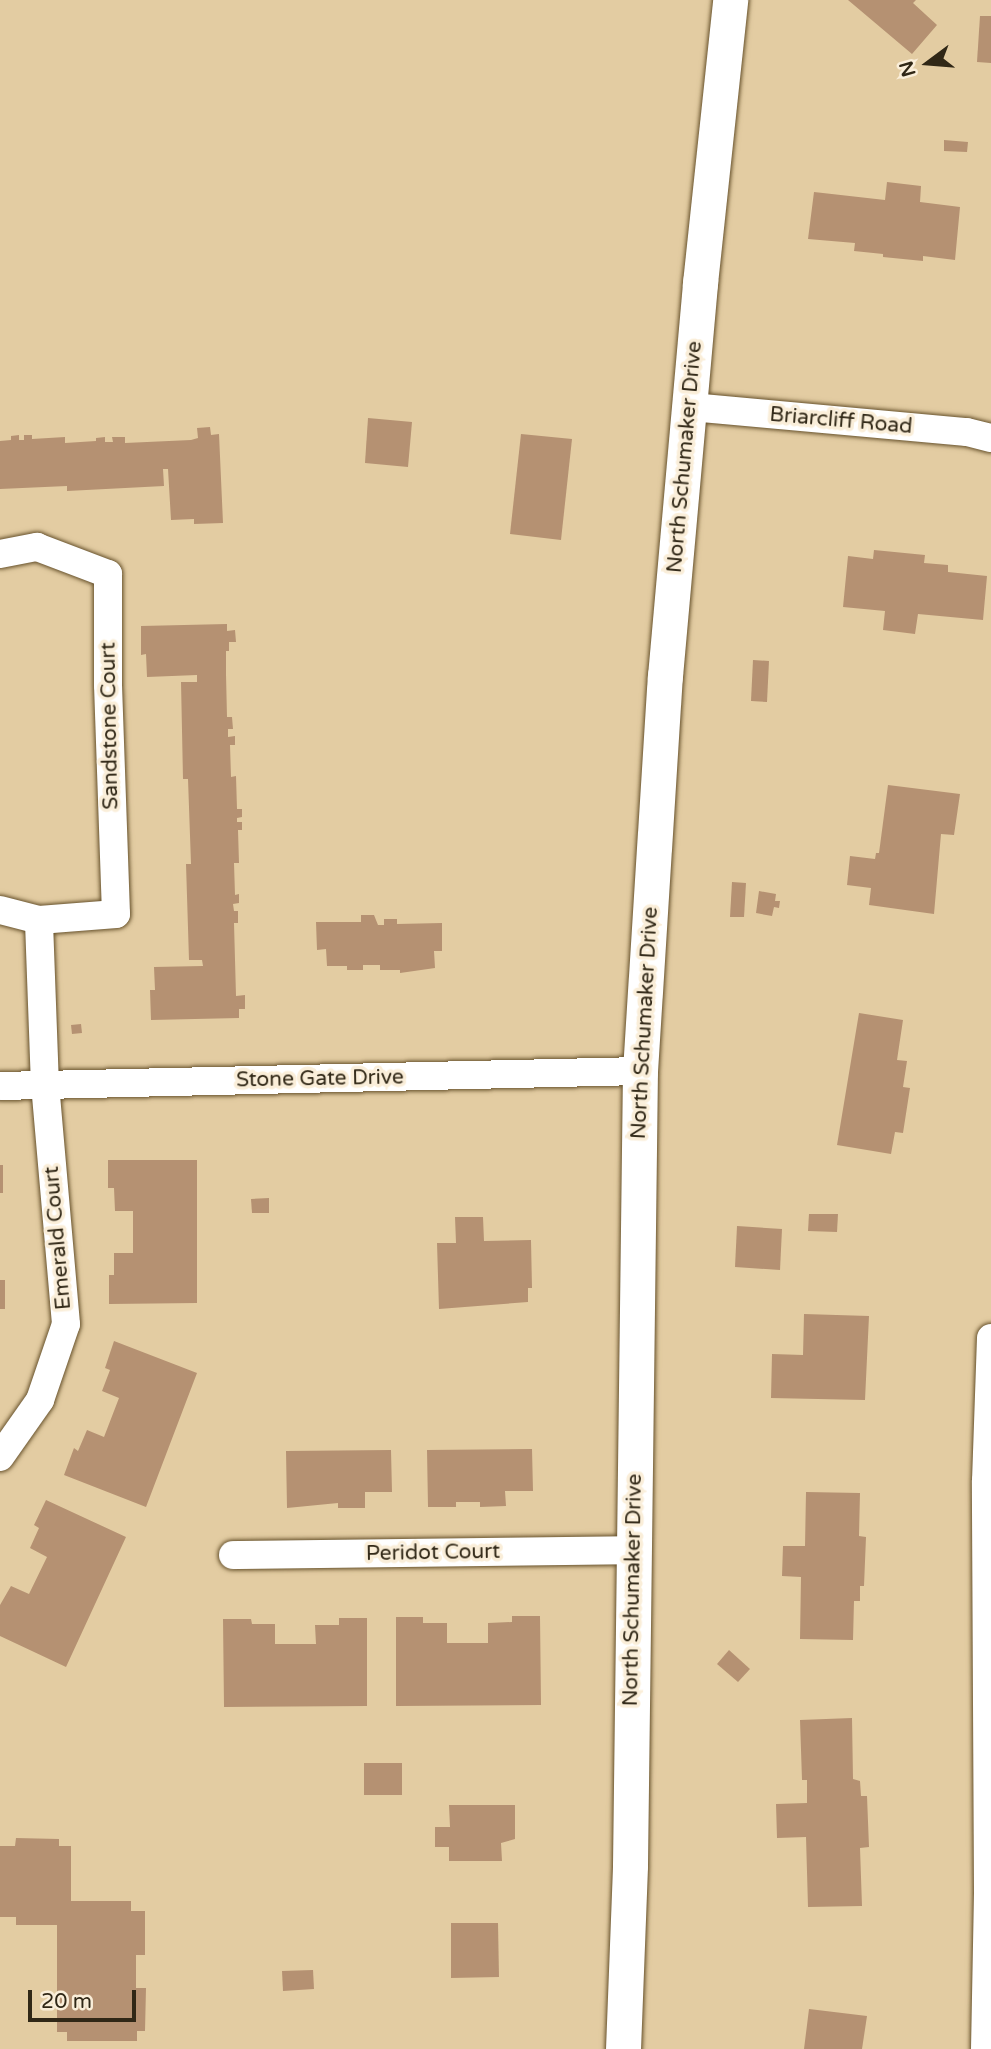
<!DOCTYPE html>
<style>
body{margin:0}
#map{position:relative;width:991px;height:2049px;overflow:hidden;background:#e3cca2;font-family:"Varela Round",sans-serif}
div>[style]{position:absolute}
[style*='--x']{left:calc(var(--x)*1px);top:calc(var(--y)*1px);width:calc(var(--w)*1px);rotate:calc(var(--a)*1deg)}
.building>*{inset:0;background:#b59172}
.roads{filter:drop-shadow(0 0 2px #67522c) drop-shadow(0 0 2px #67522c)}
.minor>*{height:28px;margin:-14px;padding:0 14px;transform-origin:14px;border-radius:14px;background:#fff}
.tertiary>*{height:35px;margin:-17.5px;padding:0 17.5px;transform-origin:17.5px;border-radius:17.5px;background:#fff}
span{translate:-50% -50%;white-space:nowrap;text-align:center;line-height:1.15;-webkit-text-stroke:7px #faeed9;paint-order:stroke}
.street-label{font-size:21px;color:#302716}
.north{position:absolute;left:893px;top:28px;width:70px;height:70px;-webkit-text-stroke:5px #faeed9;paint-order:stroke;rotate:254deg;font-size:19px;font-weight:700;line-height:28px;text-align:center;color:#302716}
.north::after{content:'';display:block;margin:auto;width:24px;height:32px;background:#302716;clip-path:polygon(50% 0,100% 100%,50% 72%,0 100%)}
.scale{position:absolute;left:28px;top:1990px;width:108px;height:32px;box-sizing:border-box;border:4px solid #302716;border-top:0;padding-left:9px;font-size:21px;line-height:24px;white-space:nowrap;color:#302716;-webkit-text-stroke:5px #faeed9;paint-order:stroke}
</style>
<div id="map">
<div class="building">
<div style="clip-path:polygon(848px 0,916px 0,913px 3px,937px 25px,912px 54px)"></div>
<div style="clip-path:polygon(980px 16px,991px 16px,991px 63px,977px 62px)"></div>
<div style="clip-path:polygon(944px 140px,968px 142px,967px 152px,944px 151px)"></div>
<div style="clip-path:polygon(887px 182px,921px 186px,920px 202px,960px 207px,955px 260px,923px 256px,923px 261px,883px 257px,883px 254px,854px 251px,855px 243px,808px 239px,814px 192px,885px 200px)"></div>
<div style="clip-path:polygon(368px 418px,412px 422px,408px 467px,365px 463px)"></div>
<div style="clip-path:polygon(210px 427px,211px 435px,219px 434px,223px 523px,194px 524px,194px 519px,171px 520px,168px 469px,163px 469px,164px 486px,67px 491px,67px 486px,0 489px,0 441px,11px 440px,11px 436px,19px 435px,19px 440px,24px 440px,24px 435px,32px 435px,32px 439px,65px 437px,65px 443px,96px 441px,96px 438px,105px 437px,105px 442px,113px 442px,112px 437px,125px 437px,125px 443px,191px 440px,198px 438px,197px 428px)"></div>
<div style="clip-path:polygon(521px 434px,572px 439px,561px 540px,510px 534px)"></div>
<div style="clip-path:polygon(874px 550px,925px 555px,924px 563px,948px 565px,948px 572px,987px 576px,983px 620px,918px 614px,915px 634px,883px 630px,885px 611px,843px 607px,848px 556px,873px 559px)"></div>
<div style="clip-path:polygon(227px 624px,227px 631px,235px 630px,236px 642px,229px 642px,229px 651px,226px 651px,226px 674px,227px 717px,232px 717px,233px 729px,228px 729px,228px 737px,235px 736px,235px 745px,230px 745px,231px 777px,236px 776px,237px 809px,242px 809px,242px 817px,237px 818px,237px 822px,242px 822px,242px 830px,238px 830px,239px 863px,234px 863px,235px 895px,239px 894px,239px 903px,233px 904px,234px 911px,238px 911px,238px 923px,234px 923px,236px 996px,245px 995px,245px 1009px,239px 1009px,239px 1018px,151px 1020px,150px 990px,155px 990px,154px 967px,203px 966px,202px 960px,189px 960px,186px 864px,191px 864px,188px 779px,183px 779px,181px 682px,197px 682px,197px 675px,147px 677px,146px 654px,141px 655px,141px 626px)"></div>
<div style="clip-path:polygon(753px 660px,769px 661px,767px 702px,751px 701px)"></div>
<div style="clip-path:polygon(888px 785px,960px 794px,954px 835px,941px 834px,934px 914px,869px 905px,871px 888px,847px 885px,850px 856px,875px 859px,876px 853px,879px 853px)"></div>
<div style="clip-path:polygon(732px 882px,746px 883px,744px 917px,730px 917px)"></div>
<div style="clip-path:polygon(759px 891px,776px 894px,775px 901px,780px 901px,779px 908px,774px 907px,772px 916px,756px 913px)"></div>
<div style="clip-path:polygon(361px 915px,374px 915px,378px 925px,384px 925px,384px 919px,397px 919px,397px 924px,442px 923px,442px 951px,434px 951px,435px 968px,400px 973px,400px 970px,380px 970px,380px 965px,363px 965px,363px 970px,347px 970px,347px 966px,327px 966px,326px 949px,317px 950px,316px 922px,361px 922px)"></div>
<div style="clip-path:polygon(859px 1013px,903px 1020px,897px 1060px,907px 1061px,903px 1087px,910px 1088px,903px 1133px,895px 1132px,891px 1154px,837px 1145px)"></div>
<div style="clip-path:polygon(81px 1024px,82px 1033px,72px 1034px,71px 1025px)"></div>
<div style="clip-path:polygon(108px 1160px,197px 1160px,197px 1303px,109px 1304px,109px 1275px,114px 1275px,114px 1253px,133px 1253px,133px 1211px,115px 1211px,114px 1188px,108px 1188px)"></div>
<div style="clip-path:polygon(0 1165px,3px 1165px,3px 1193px,0 1193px)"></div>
<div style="clip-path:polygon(269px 1198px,269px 1213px,252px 1213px,251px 1199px)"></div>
<div style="clip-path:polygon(809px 1214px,838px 1214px,837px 1232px,808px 1231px)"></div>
<div style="clip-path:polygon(455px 1217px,483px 1217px,484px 1241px,531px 1240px,532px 1288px,528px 1288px,528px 1302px,439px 1309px,437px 1243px,456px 1243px)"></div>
<div style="clip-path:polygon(737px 1226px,782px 1229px,780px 1270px,735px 1267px)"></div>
<div style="clip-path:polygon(0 1280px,5px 1280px,5px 1309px,0 1309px)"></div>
<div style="clip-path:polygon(804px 1314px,869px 1316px,865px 1400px,771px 1398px,772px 1354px,803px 1355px)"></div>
<div style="clip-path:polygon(114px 1341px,197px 1373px,146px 1507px,64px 1475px,74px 1448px,78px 1451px,87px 1430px,104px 1437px,119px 1398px,102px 1391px,110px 1370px,105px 1368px)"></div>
<div style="clip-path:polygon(532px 1449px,533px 1491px,505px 1491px,506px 1506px,480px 1507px,480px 1502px,456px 1502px,456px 1507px,428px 1507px,427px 1450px)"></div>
<div style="clip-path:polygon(391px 1450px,392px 1492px,365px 1492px,365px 1508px,338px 1508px,338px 1503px,287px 1508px,286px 1451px)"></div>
<div style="clip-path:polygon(806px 1492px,860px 1493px,859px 1536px,866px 1537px,864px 1586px,860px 1586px,860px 1601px,854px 1601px,853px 1640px,800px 1639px,801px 1577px,782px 1576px,783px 1546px,805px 1546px)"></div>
<div style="clip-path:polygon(46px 1500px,126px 1537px,66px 1667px,0 1636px,0 1605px,11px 1586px,29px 1594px,47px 1557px,30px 1548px,39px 1528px,34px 1525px)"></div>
<div style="clip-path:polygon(512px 1616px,540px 1616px,541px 1705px,396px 1706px,396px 1617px,423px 1617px,423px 1623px,447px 1623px,447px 1643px,488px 1643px,488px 1623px,512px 1622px)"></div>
<div style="clip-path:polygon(339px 1618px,367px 1618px,367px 1706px,224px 1707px,223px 1619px,251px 1619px,252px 1624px,275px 1624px,275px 1644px,316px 1644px,315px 1625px,339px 1625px)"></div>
<div style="clip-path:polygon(729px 1650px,750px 1669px,738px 1682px,717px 1664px)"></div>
<div style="clip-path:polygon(852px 1718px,853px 1779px,860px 1781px,861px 1796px,867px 1796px,869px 1847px,860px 1848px,862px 1906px,808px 1907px,806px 1837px,777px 1838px,776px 1804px,807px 1803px,807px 1780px,802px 1780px,800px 1720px)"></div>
<div style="clip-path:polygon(364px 1763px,402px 1763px,402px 1795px,364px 1795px)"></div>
<div style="clip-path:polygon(449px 1805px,515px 1805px,515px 1839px,501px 1843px,502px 1861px,449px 1861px,449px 1847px,435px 1847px,435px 1827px,450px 1827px)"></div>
<div style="clip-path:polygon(16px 1838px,59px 1839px,59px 1846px,71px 1846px,71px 1901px,131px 1901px,131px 1911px,145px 1911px,145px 1955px,136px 1955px,136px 1988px,146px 1988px,145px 2031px,137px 2031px,137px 2041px,67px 2041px,67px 2032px,57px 2032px,57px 1925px,16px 1925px,16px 1917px,0 1917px,0 1846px,15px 1846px)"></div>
<div style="clip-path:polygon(451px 1923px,498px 1923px,499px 1977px,451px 1978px)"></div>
<div style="clip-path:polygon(313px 1970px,314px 1989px,283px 1991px,282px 1971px)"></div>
<div style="clip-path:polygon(809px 2009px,867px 2016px,862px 2049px,804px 2049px)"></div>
</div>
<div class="roads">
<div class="minor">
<div style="--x:691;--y:407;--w:277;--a:5.2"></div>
<div style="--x:967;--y:432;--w:25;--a:14"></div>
<div style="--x:0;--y:554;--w:38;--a:-11"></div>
<div style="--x:37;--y:547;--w:76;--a:20.8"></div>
<div style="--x:108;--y:574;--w:111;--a:90"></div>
<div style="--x:108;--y:685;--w:229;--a:88"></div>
<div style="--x:116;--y:914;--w:77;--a:175.5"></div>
<div style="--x:39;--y:920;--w:40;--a:-165.6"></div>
<div style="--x:0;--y:1086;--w:640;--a:-1.34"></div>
<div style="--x:0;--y:1457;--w:70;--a:-54.9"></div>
<div style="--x:40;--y:1400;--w:80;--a:-71.1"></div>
<div style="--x:66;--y:1324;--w:239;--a:-95"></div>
<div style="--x:45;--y:1086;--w:166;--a:-92.1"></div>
<div style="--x:233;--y:1555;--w:400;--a:-0.7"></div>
<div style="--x:985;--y:2049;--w:156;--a:-88.9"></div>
<div style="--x:988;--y:1893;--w:412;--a:-90.3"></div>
<div style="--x:986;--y:1481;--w:143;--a:-88"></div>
</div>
<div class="tertiary">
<div style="--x:623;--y:2049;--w:184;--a:-87.8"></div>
<div style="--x:630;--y:1865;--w:794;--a:-89.28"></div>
<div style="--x:640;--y:1071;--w:396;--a:-86.4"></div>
<div style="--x:665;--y:676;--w:395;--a:-84.9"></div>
<div style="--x:700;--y:283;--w:285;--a:-83.9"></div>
</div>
</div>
<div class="street-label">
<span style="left:841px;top:421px;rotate:5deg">Briarcliff Road</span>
<span style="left:685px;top:457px;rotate:-85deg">North Schumaker Drive</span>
<span style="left:110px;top:726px;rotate:-91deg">Sandstone Court</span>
<span style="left:645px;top:1023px;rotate:-87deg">North Schumaker Drive</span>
<span style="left:320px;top:1079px;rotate:-1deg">Stone Gate Drive</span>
<span style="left:58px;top:1238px;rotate:-95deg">Emerald Court</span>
<span style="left:433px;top:1553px;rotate:-1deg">Peridot Court</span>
<span style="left:633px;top:1590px;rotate:-89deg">North Schumaker Drive</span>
</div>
<div class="north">N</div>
<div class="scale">20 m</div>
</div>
